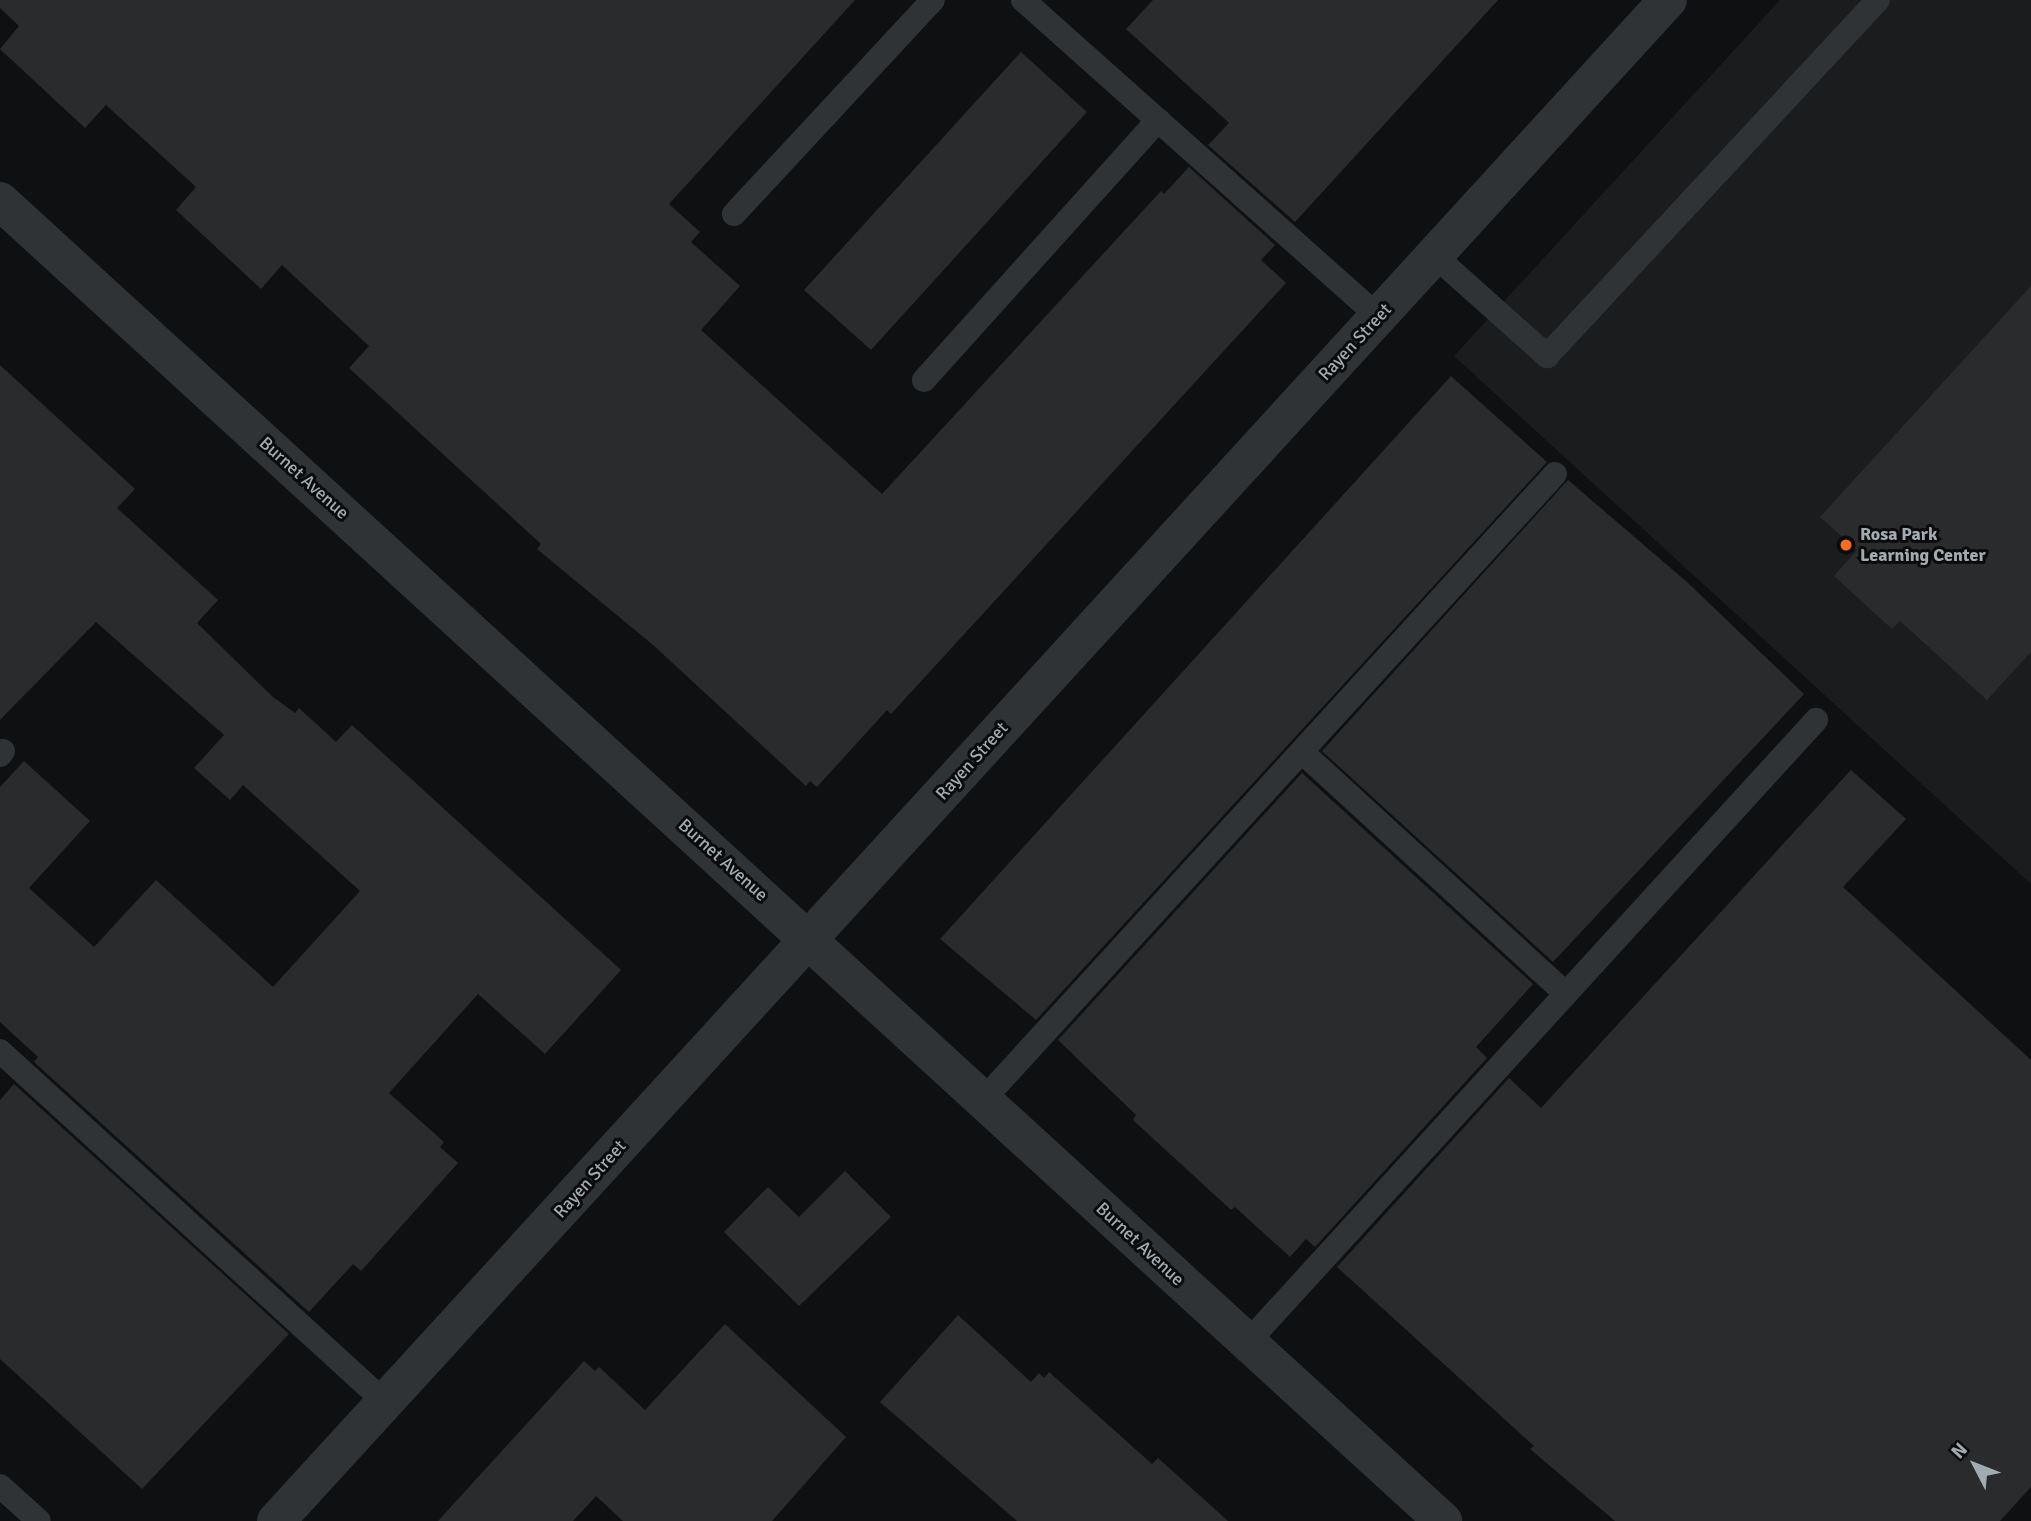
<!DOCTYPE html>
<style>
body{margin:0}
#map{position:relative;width:2031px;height:1521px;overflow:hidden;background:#0f1011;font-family:Signika,sans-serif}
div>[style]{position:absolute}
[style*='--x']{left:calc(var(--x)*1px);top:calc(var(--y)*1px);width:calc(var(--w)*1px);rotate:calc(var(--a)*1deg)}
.built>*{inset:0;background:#1b1c1e}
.building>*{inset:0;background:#2a2b2d}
.service>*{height:24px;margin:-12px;padding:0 12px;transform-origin:12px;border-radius:12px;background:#303336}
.tertiary>*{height:38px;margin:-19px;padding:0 19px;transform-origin:19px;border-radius:19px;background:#303336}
.dots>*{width:19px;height:19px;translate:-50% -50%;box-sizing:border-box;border:4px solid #0b0b0c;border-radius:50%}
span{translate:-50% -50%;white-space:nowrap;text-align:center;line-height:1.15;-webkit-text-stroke:6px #0b0b0c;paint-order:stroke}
.street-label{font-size:18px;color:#a0abb2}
.poi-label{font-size:18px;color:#a0abb2;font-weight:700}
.left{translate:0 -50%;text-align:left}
.north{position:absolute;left:1940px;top:1430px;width:70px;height:70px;-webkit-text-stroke:5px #0b0b0c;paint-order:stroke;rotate:312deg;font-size:19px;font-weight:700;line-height:28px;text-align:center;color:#a0abb2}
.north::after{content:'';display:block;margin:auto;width:24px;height:32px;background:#a0abb2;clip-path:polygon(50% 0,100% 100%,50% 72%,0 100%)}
</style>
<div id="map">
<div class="built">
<div style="clip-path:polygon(1780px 0,2031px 0,2031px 884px,1454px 356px)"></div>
</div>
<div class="building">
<div style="clip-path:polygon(0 0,855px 0,669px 204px,700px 232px,691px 242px,740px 286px,701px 330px,882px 494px,1161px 191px,1164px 194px,1189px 167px,1275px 245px,1261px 260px,1286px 283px,891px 714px,887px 710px,817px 787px,810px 781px,806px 786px,653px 645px,537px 549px,541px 544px,349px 368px,369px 346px,282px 265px,261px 289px,176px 210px,196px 187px,106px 105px,85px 128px,0 49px,19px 26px,0 8px)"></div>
<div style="clip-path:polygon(1153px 0,1498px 0,1295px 222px,1208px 145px,1229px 123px,1126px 29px)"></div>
<div style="clip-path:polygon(1021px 52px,1087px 112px,871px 350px,804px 290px)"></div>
<div style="clip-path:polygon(2031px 286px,2031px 652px,1987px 700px,1900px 621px,1892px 629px,1834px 576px,1857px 550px,1820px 517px)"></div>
<div style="clip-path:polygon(0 365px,135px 489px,117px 508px,218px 600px,197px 623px,273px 697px,295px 713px,299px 708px,336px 742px,352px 725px,621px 970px,545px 1054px,478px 994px,389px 1093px,444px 1142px,440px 1147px,458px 1163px,361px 1271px,353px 1264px,309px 1312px,34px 1062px,38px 1057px,0 1022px,0 787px,24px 761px,90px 821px,29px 888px,94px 947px,156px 880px,273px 987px,360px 891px,243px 785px,230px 800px,194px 768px,224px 735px,96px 622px,0 720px)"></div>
<div style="clip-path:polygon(1451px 376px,1547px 462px,1036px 1020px,940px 939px)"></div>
<div style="clip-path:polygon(1568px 480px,1687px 582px,1804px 694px,1553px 962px,1322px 751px)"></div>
<div style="clip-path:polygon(1851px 770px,1906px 819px,1843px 887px,2031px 1060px,2031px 1487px,2000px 1521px,1615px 1521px,1530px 1449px,1534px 1446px,1337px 1267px,1509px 1078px,1541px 1108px)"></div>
<div style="clip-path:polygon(1302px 773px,1533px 984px,1476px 1047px,1487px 1058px,1315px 1247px,1306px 1239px,1290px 1257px,1235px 1207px,1231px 1210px,1133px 1120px,1136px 1115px,1058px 1040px)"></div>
<div style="clip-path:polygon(14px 1084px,289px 1334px,142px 1489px,0 1359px,0 1100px)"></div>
<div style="clip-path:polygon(845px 1171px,891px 1217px,799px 1306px,724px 1232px,768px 1187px,799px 1217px)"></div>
<div style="clip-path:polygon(958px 1315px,1031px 1382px,1039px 1373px,1044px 1378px,1049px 1372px,1152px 1464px,1158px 1458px,1228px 1521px,1017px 1521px,880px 1402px)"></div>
<div style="clip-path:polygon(725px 1324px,846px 1437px,772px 1521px,623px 1521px,596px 1496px,573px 1521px,438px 1521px,584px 1361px,595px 1371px,599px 1367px,645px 1410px)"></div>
</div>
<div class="service">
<div style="--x:1023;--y:0;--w:477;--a:41.7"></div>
<div style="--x:734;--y:214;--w:292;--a:-47.1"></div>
<div style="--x:1434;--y:255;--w:152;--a:41.8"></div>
<div style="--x:1547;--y:356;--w:486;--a:-47.1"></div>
<div style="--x:924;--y:380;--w:350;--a:-48"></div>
<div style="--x:1302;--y:752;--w:357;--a:42.5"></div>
<div style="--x:0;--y:755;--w:5;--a:-53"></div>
<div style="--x:0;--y:1051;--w:521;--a:42.36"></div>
<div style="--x:983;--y:1100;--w:848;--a:-47.58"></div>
<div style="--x:1247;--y:1343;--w:844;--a:-47.59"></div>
<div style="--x:0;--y:1486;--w:52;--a:41.9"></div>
</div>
<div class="tertiary">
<div style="--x:0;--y:201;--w:1956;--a:42.45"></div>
<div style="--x:276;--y:1521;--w:2062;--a:-47.54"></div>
</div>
<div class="dots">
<div style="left:1846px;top:545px;background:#f86d20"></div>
</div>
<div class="street-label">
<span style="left:1355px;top:342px;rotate:-47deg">Rayen Street</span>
<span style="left:304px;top:478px;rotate:42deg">Burnet Avenue</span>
<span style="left:972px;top:761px;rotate:-48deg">Rayen Street</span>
<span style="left:723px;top:860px;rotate:42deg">Burnet Avenue</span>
<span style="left:590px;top:1179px;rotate:-48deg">Rayen Street</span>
<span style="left:1140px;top:1244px;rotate:43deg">Burnet Avenue</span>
</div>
<div class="poi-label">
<span class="left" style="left:1860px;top:545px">Rosa Park<br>Learning Center</span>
</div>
<div class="north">N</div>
</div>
